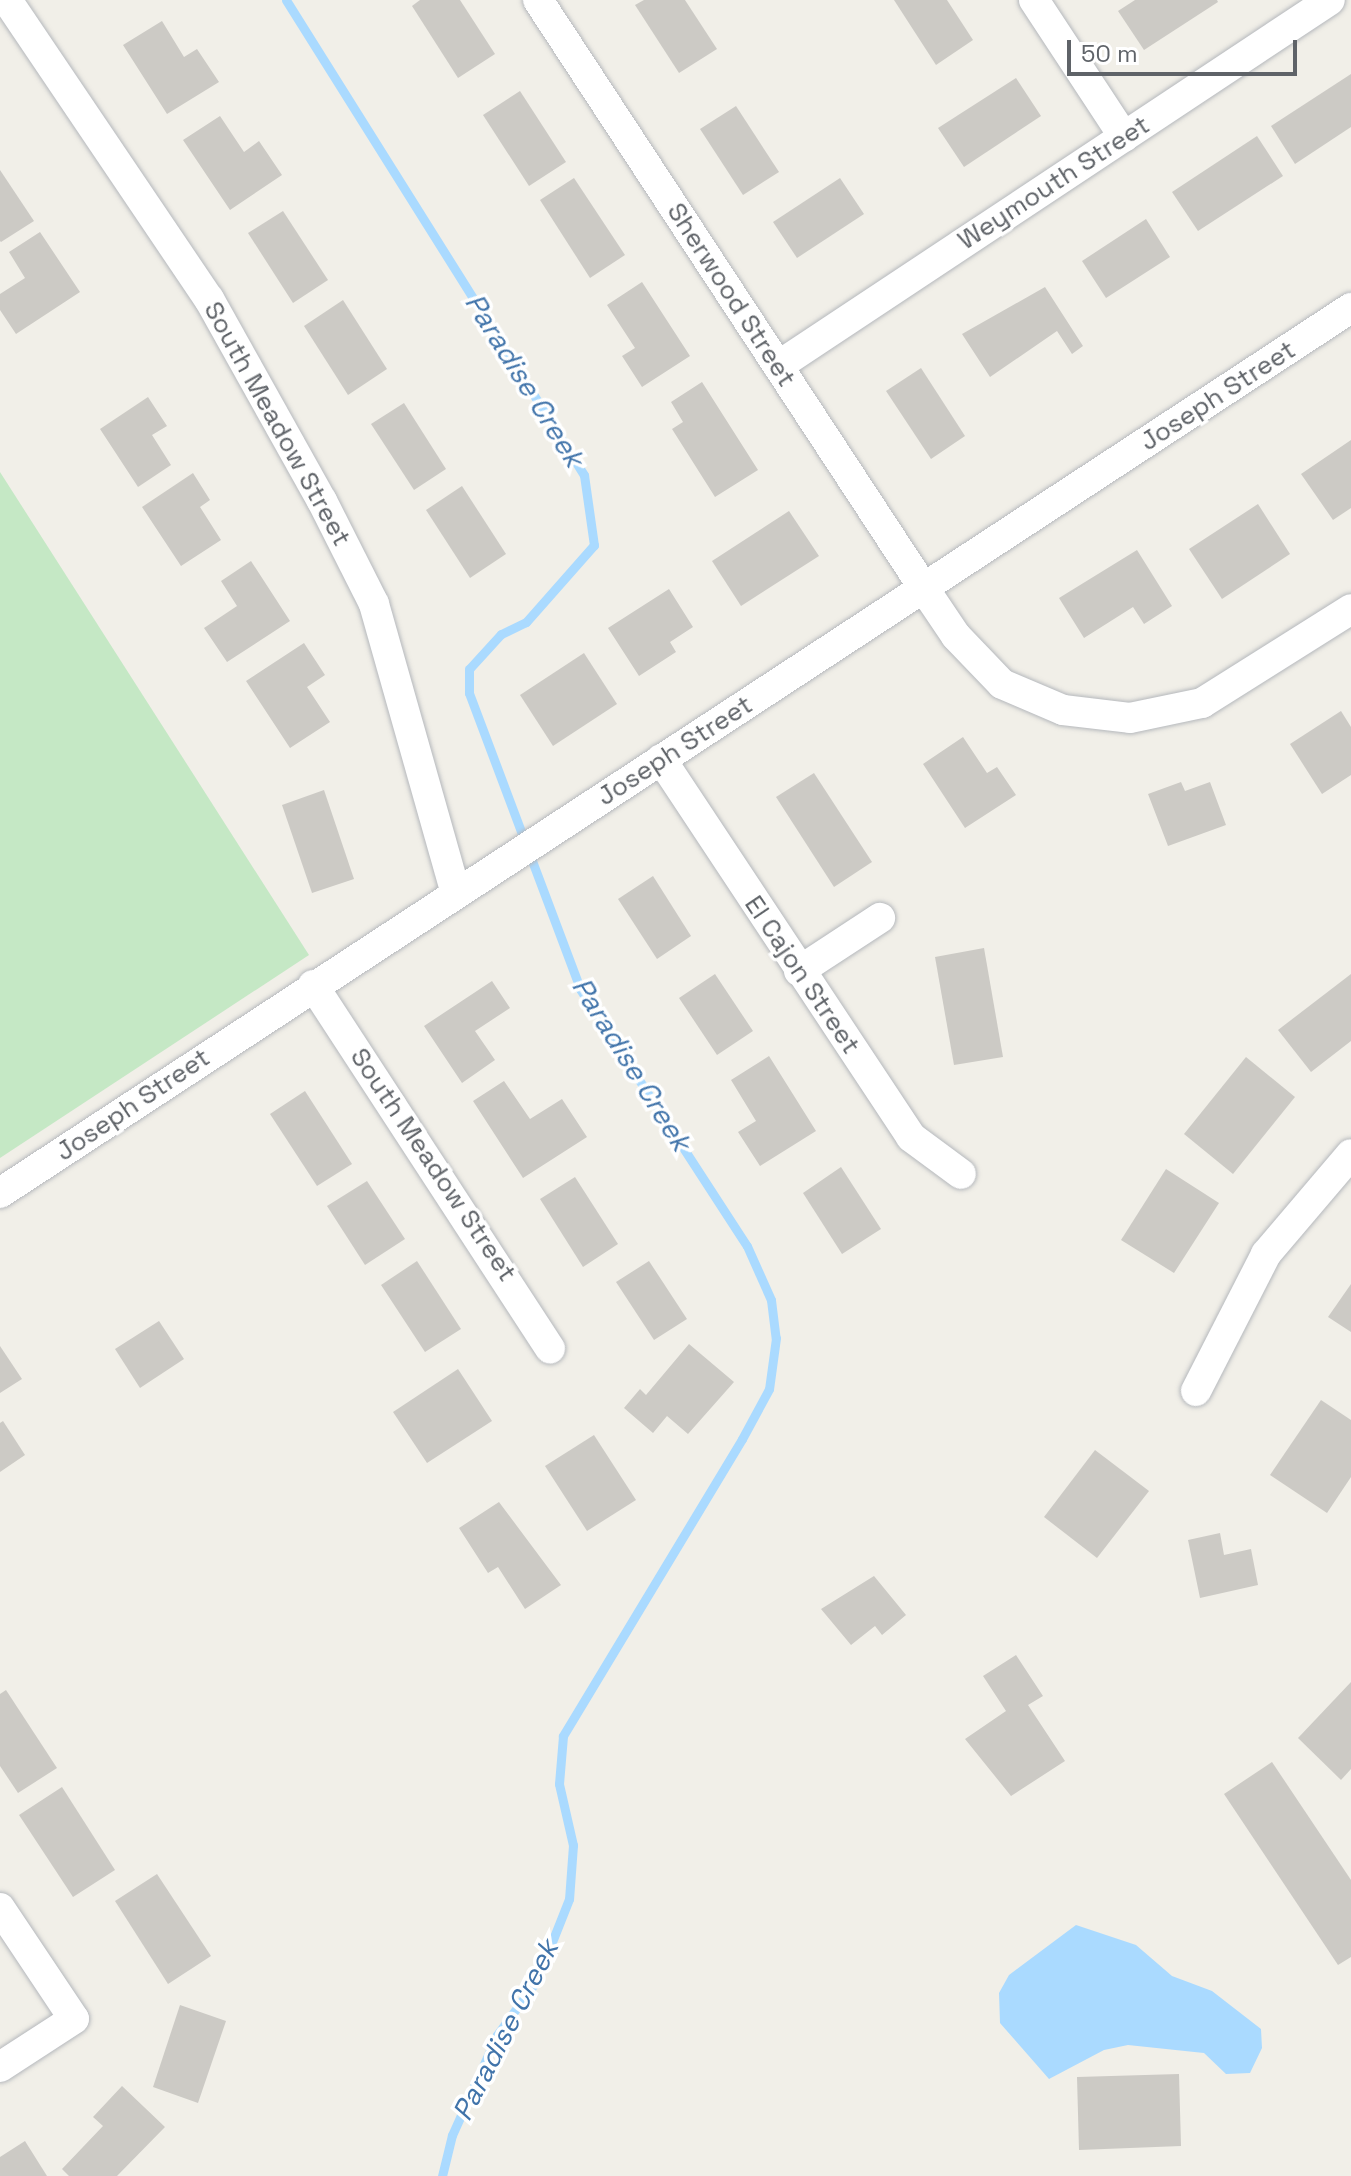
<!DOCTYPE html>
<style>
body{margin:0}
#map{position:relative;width:1351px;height:2176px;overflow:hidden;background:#f1efe8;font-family:"Space Grotesk",sans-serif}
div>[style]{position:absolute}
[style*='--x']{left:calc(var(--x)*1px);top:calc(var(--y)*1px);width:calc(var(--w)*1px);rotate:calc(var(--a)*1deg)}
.green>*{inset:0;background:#c5e8c5}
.water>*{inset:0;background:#aadaff}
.stream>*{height:9px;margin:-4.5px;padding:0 4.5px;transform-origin:4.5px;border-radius:4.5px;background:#aadaff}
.building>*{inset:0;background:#cccac5}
.roads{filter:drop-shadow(0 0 2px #b5b8bc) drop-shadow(0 0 2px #b5b8bc)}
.street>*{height:30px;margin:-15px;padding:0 15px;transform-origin:15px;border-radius:15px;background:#fff}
span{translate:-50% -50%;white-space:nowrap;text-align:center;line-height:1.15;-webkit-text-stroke:7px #fff;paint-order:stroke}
.street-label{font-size:26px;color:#5f6368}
.water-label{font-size:28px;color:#4174aa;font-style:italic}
.scale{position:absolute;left:1067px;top:40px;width:230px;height:36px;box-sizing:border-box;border:4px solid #5f6368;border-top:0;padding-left:10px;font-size:24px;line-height:28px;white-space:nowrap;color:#5f6368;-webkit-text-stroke:6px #fff;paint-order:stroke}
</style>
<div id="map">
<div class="green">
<div style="clip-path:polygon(0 472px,309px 955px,0 1158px)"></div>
</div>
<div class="water">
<div style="clip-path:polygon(1076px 1925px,1136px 1945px,1172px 1976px,1212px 1991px,1261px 2029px,1262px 2048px,1250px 2073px,1226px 2074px,1204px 2053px,1128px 2045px,1104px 2050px,1049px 2079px,1000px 2023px,999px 1993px,1009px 1975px)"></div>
</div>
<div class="stream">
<div style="--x:286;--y:0;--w:561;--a:57.9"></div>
<div style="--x:584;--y:475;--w:71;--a:81.9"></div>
<div style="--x:594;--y:545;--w:103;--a:131.4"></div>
<div style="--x:526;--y:622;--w:28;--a:154"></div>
<div style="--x:501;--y:634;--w:47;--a:132.4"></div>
<div style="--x:469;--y:669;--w:24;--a:90"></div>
<div style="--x:469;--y:693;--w:316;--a:69.4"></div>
<div style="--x:580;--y:989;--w:306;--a:57"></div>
<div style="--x:747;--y:1246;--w:59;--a:66"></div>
<div style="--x:771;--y:1300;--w:38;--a:83"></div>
<div style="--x:776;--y:1338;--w:51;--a:97.8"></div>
<div style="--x:769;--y:1389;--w:57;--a:118.4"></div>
<div style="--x:742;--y:1439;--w:347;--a:121.1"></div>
<div style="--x:563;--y:1736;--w:48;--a:94.8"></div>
<div style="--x:559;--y:1784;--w:63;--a:77.1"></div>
<div style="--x:573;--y:1845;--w:54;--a:94.2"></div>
<div style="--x:569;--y:1899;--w:87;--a:111.6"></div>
<div style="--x:537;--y:1980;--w:68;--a:126"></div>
<div style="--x:497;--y:2035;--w:110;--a:114.2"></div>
<div style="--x:452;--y:2135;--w:42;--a:103.7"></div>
</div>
<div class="building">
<div style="clip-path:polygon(420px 0,460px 0,495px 54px,458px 78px,412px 6px)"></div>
<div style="clip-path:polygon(644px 0,685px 0,717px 49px,679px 73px,635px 5px)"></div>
<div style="clip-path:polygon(894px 0,947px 0,973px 40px,936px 65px)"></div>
<div style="clip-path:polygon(1135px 0,1217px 0,1218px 2px,1144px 50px,1118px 11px)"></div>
<div style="clip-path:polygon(162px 21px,184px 57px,197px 49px,219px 82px,167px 114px,123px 45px)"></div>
<div style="clip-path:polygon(1351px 74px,1351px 127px,1295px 164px,1271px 126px)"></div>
<div style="clip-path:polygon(1016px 78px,1041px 116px,964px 167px,938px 128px)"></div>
<div style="clip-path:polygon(520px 91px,566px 162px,529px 186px,483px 115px)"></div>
<div style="clip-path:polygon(736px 106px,779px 172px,743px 195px,700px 129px)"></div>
<div style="clip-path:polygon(220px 116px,244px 152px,259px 141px,282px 175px,230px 210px,183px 140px)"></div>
<div style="clip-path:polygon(1257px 136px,1283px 176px,1198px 231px,1172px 192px)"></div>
<div style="clip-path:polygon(0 170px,34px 221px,1px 242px,0 241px)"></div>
<div style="clip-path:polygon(574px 178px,625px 255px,590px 278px,540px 200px)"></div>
<div style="clip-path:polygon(840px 178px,864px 214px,797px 258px,773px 222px)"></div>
<div style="clip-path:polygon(283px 211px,328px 280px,293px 303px,248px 233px)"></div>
<div style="clip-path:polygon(1146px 219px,1170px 257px,1106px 298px,1082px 261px)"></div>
<div style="clip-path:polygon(40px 232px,80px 292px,16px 334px,0 310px,0 294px,25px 278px,9px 252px)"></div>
<div style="clip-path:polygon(642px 282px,690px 356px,642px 387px,622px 356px,635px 348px,607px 305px)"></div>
<div style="clip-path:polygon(1045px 287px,1083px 346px,1072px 354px,1057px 331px,990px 377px,962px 334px)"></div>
<div style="clip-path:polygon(343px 300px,387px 369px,348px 395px,304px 326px)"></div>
<div style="clip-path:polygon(921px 368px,965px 436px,931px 459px,886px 391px)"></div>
<div style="clip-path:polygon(702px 382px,758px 470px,715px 497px,672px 429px,683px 422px,671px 402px)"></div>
<div style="clip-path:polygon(148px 397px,167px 426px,152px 435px,171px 465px,138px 487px,100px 429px)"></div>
<div style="clip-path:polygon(404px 403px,446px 469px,414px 490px,371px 424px)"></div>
<div style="clip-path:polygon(1351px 440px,1351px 508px,1333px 520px,1301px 474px)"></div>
<div style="clip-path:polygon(193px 473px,210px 500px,200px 507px,221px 540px,181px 566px,142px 507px)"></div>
<div style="clip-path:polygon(462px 486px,506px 554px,470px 578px,426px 510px)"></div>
<div style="clip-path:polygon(1258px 504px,1290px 554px,1222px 599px,1189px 549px)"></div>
<div style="clip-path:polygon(789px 511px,819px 556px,741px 606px,712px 561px)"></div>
<div style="clip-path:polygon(1137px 550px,1172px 606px,1144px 624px,1133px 607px,1084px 638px,1059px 598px)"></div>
<div style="clip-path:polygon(251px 561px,290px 621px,227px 662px,204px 628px,237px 606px,221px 581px)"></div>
<div style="clip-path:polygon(669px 589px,693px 627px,670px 642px,676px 652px,639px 676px,608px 628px)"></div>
<div style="clip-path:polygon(304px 643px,325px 675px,307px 687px,330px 722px,290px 748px,246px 681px)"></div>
<div style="clip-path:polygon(584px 653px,617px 704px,553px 746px,520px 695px)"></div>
<div style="clip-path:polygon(1341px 711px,1351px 727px,1351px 775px,1322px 794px,1290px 744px)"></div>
<div style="clip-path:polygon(963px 737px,987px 773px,997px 767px,1016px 795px,965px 828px,923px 764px)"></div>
<div style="clip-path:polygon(814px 773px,872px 862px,834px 887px,776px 797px)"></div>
<div style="clip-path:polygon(1181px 782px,1185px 791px,1210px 782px,1226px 825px,1168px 846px,1148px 794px)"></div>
<div style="clip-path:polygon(324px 790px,354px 879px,312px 893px,282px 805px)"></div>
<div style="clip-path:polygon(653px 876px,691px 936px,657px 959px,618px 899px)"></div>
<div style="clip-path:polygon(984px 948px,1003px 1057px,954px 1065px,935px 957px)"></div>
<div style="clip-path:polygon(715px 974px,753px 1031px,717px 1055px,679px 998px)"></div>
<div style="clip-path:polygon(1351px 974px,1351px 1041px,1311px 1072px,1278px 1030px)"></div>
<div style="clip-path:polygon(492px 981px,510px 1008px,475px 1031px,495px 1060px,462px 1083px,424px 1026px)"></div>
<div style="clip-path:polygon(769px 1056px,816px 1131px,760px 1166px,738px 1132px,756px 1121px,731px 1080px)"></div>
<div style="clip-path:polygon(1246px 1057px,1295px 1097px,1233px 1174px,1184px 1134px)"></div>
<div style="clip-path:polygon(504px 1081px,530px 1119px,562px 1099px,587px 1137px,523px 1178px,473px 1101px)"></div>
<div style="clip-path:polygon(305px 1091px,352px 1164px,317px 1186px,270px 1114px)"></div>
<div style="clip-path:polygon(841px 1167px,881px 1229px,842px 1254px,803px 1193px)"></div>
<div style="clip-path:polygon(1166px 1169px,1219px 1203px,1174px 1273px,1121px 1240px)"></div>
<div style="clip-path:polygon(575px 1177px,618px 1244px,583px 1267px,540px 1199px)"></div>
<div style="clip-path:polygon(367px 1181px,405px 1239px,365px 1265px,327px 1206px)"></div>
<div style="clip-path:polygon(417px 1261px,461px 1329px,425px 1352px,381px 1285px)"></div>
<div style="clip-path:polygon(649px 1261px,687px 1319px,654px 1340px,616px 1282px)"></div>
<div style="clip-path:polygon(1351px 1284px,1351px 1332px,1328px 1317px)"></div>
<div style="clip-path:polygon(159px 1321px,184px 1359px,140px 1388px,115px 1349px)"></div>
<div style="clip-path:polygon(689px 1344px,734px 1382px,688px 1434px,667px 1416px,653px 1433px,624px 1408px,640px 1389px,646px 1395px)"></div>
<div style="clip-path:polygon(0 1346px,22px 1379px,0 1393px)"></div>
<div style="clip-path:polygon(458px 1369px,492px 1421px,427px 1463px,393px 1412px)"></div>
<div style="clip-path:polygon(1321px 1400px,1351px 1420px,1351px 1477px,1327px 1513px,1270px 1475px)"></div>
<div style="clip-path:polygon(3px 1421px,25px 1455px,0 1472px,0 1423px)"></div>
<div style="clip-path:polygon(594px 1435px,636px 1500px,587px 1531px,545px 1466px)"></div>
<div style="clip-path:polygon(1095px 1450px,1149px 1491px,1097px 1558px,1044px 1517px)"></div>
<div style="clip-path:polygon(499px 1502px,561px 1585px,525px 1609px,498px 1567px,488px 1573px,459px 1528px)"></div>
<div style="clip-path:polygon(1220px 1533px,1224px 1555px,1251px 1549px,1258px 1585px,1200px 1598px,1188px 1540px)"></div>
<div style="clip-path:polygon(874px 1576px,906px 1615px,882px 1635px,875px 1626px,851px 1645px,821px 1609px)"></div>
<div style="clip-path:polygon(1016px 1655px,1043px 1696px,1028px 1705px,1065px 1761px,1011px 1796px,965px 1739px,1006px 1711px,983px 1676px)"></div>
<div style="clip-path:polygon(1351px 1682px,1351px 1769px,1341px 1780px,1298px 1738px)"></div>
<div style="clip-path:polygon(6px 1690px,57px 1768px,18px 1793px,0 1766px,0 1694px)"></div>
<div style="clip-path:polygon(1272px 1762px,1351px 1880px,1351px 1957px,1338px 1965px,1224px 1794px)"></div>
<div style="clip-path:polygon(62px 1787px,115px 1870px,73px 1897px,19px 1815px)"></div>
<div style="clip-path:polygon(157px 1874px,211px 1956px,168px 1984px,115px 1901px)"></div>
<div style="clip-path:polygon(180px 2005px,226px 2021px,198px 2103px,153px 2087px)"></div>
<div style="clip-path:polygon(1179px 2074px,1181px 2146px,1079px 2150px,1077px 2077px)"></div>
<div style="clip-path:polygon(122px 2086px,165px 2127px,117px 2176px,69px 2176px,62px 2169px,103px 2126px,93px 2117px)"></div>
<div style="clip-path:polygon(25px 2141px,47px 2176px,0 2176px,0 2157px)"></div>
</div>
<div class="roads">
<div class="street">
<div style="--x:7;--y:0;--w:361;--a:56"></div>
<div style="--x:209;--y:299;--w:231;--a:60.8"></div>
<div style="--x:322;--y:501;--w:115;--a:63.2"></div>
<div style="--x:374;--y:604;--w:300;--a:74.2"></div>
<div style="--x:538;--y:0;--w:706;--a:56.74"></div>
<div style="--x:925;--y:590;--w:55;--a:56"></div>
<div style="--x:956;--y:636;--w:66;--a:46.2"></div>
<div style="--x:1002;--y:684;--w:66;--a:23.1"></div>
<div style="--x:1063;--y:710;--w:67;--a:6.8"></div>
<div style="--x:1130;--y:718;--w:74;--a:-11.8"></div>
<div style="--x:1202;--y:703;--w:176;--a:-32.2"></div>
<div style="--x:1034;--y:0;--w:164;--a:56.7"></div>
<div style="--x:778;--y:366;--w:662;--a:-33.55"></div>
<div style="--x:661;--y:759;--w:453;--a:56.5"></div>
<div style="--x:911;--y:1137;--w:62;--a:36.5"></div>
<div style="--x:799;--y:971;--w:97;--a:-33.2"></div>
<div style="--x:313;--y:985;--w:434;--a:56.9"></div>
<div style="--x:0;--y:1193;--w:1615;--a:-33.23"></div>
<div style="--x:1196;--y:1391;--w:154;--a:-62.9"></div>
<div style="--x:1266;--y:1254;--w:131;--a:-49.6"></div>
<div style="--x:0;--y:1908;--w:133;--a:56.3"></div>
<div style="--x:74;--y:2019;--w:88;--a:147"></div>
</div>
</div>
<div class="street-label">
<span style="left:1054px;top:183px;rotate:-33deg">Weymouth Street</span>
<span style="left:731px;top:295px;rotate:57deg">Sherwood Street</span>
<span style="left:1218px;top:396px;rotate:-33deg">Joseph Street</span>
<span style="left:277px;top:424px;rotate:61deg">South Meadow Street</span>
<span style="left:675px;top:751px;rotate:-33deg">Joseph Street</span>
<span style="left:802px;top:975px;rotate:56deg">El Cajon Street</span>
<span style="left:133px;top:1105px;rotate:-34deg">Joseph Street</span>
<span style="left:433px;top:1165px;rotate:56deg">South Meadow Street</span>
</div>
<div class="water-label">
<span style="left:525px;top:380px;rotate:58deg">Paradise Creek</span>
<span style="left:632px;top:1064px;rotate:58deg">Paradise Creek</span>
<span style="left:505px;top:2030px;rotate:-63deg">Paradise Creek</span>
</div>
<div class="scale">50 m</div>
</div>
